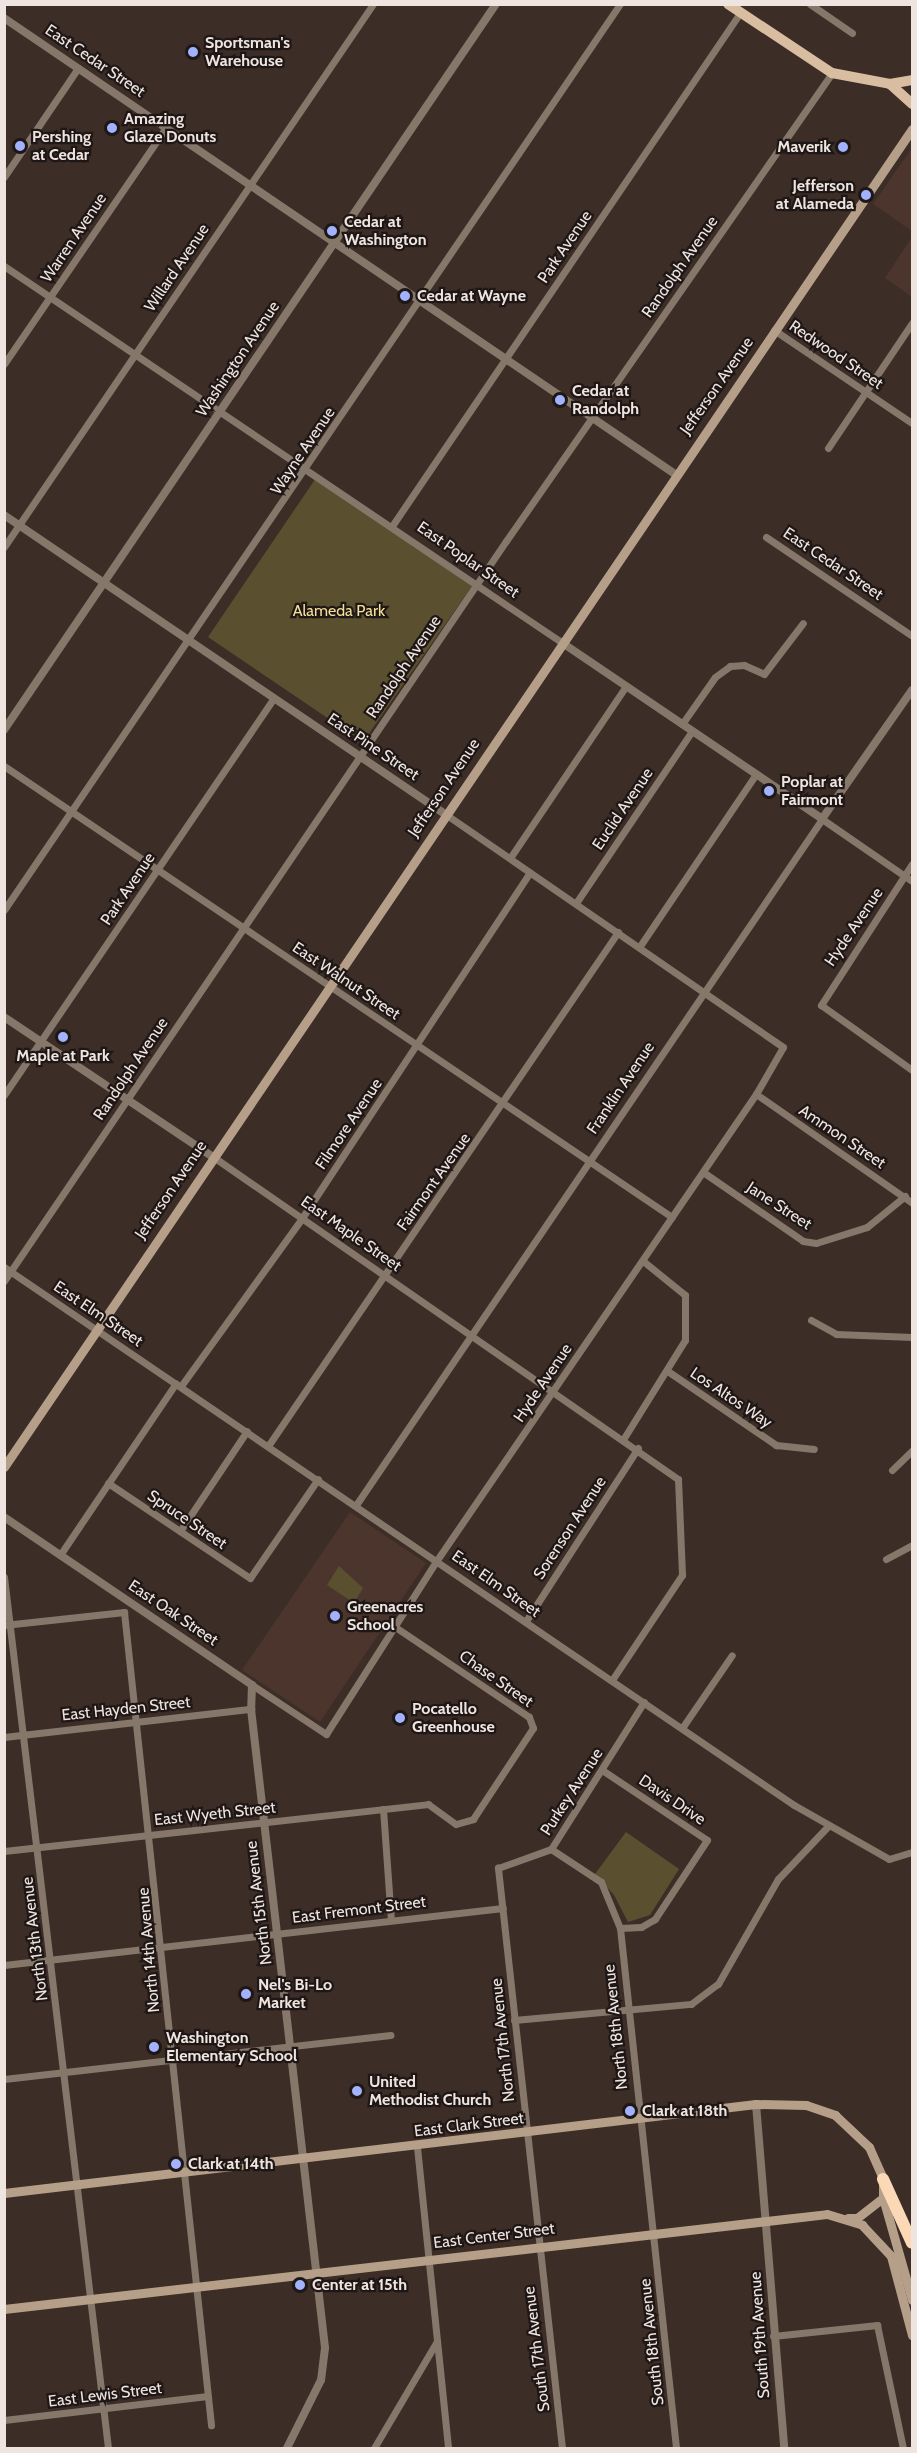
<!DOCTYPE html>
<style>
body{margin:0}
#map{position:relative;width:917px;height:2453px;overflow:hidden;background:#3d2d27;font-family:Cabin,sans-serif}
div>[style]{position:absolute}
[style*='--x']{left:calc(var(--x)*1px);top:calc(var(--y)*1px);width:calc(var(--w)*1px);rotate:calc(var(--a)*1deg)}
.built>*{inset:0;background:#4b352d}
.green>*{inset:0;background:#5a5030}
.minor>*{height:7px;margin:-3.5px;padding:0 3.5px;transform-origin:3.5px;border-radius:3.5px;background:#85776a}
.tertiary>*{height:8px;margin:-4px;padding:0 4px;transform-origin:4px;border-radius:4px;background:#85776a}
.secondary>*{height:9px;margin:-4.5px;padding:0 4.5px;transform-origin:4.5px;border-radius:4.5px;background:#b59f89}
.primary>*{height:10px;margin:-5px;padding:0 5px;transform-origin:5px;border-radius:5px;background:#d9bda1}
.motorway>*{height:12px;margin:-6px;padding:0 6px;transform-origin:6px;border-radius:6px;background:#fbd9b6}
.dots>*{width:16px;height:16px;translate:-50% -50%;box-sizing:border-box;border:3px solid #1e1715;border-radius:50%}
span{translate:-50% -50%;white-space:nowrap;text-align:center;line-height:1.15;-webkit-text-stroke:4.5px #1e1715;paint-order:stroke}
.poi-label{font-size:16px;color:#eee4e0;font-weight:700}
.left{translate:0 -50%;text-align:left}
.right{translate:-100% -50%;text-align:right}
.street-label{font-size:16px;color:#eee4e0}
.park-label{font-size:16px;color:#f4df9b}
.frame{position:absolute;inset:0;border:6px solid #eee4e0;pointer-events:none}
</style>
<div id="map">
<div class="built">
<div style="clip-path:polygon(912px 148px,912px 231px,873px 204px)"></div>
<div style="clip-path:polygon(912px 237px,912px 297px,885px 278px)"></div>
<div style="clip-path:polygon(350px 1512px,426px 1563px,320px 1722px,242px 1670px)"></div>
</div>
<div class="green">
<div style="clip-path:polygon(316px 478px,472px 586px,363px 742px,208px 637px)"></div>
<div style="clip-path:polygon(339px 1566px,363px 1588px,354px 1603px,327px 1585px)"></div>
<div style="clip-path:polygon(626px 1832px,679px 1869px,650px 1915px,628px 1922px,614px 1895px,595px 1874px)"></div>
</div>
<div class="minor">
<div style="--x:810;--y:4;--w:51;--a:34.6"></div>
<div style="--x:4;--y:177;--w:132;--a:-55.8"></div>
<div style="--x:4;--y:266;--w:672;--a:34.02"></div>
<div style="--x:774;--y:330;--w:166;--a:34"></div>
<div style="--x:4;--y:364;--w:287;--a:-55.6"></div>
<div style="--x:828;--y:448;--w:151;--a:-56.1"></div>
<div style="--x:392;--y:526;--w:620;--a:-55.85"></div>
<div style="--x:766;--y:537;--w:176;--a:34.1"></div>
<div style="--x:4;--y:547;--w:657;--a:-55.8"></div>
<div style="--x:682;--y:724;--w:57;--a:-54.9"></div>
<div style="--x:715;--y:677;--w:19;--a:-36"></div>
<div style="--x:730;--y:666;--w:14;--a:-4"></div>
<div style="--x:744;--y:665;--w:22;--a:24"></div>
<div style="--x:764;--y:674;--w:64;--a:-52.6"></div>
<div style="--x:4;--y:766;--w:806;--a:34.03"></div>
<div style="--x:510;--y:858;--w:207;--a:-56"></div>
<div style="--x:912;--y:864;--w:168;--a:122.8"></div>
<div style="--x:821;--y:1005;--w:112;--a:35.5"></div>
<div style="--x:576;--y:903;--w:207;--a:-56"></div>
<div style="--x:4;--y:910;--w:1096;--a:-55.79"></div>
<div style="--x:640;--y:946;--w:207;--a:-56"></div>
<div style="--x:756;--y:1094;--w:190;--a:34.9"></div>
<div style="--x:4;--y:1095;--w:480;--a:-55.8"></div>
<div style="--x:212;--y:1156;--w:567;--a:34.73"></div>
<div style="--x:678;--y:1479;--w:96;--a:87.6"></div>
<div style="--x:682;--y:1575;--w:126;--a:123.7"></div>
<div style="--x:703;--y:1172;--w:121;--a:34.6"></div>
<div style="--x:803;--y:1241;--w:13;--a:9"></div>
<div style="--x:816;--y:1243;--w:53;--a:-17.4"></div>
<div style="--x:867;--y:1227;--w:49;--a:-39.2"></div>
<div style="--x:4;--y:1267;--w:956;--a:34.26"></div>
<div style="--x:794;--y:1805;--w:109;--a:29.6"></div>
<div style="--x:889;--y:1859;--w:24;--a:-17"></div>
<div style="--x:4;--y:1281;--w:894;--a:-55.85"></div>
<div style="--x:506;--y:541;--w:570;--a:-55.14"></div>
<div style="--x:811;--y:1320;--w:29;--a:29"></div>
<div style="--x:836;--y:1334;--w:76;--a:2.3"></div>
<div style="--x:669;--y:1372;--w:130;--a:34.3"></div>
<div style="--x:776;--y:1445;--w:38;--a:6"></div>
<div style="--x:181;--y:1386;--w:207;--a:-54.2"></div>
<div style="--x:302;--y:1218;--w:414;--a:-56.6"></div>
<div style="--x:624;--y:1438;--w:115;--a:-58.1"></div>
<div style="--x:685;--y:1340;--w:45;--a:-90"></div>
<div style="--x:685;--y:1295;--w:54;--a:-141"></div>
<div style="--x:268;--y:1446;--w:622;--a:-55.75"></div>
<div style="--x:892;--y:1470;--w:28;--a:-44"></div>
<div style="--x:108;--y:1483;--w:171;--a:33.8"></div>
<div style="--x:250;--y:1578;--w:120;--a:-55.5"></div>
<div style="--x:356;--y:1505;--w:829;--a:-55.81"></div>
<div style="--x:822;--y:819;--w:109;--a:34.6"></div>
<div style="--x:180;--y:1531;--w:120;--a:-56.2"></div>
<div style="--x:60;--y:1555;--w:207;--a:-56"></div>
<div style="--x:886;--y:1559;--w:30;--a:-28"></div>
<div style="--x:4;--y:1577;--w:877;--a:83.19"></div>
<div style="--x:124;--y:1612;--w:818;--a:83.89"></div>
<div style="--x:526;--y:1621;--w:206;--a:-57.1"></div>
<div style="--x:4;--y:1625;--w:121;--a:-6.2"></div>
<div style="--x:252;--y:1685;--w:89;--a:33.5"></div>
<div style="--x:326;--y:1734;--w:206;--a:-57.5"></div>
<div style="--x:437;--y:1560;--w:565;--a:-55.61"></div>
<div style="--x:756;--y:1094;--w:54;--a:-60.1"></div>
<div style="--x:783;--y:1047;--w:411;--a:-145.4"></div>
<div style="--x:682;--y:1728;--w:88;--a:-55.6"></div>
<div style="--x:4;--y:1737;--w:249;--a:-6.5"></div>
<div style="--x:602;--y:1770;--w:126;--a:33.7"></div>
<div style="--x:707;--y:1840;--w:95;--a:123.4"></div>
<div style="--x:655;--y:1919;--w:16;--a:150"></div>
<div style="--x:641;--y:1927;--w:21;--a:177"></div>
<div style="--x:383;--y:1809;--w:111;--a:85.9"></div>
<div style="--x:551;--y:1849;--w:60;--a:33.4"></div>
<div style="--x:601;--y:1882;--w:50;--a:67.6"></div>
<div style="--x:620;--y:1928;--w:523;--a:83.85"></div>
<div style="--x:4;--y:1851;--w:427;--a:-6.3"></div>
<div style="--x:428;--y:1804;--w:34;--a:36"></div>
<div style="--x:456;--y:1824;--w:18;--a:-16"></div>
<div style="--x:473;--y:1819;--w:109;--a:-56.6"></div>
<div style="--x:533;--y:1728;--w:12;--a:-110"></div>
<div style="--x:529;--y:1717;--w:161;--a:-146.1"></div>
<div style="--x:4;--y:1965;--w:502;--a:-6.52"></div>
<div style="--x:514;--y:2020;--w:178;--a:-5.2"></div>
<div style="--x:691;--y:2004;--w:34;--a:-37"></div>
<div style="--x:718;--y:1984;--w:121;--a:-60.3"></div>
<div style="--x:778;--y:1879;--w:74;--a:-46.6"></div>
<div style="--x:4;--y:2079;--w:389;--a:-6.5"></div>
<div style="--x:417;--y:2147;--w:303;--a:84.1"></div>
<div style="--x:773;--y:2336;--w:105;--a:-6"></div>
<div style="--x:877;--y:2325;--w:126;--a:78.1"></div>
<div style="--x:4;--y:2420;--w:205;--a:-6.7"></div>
<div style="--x:374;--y:2448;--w:124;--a:-59.5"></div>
<div style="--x:562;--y:2448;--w:584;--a:-96.3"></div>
<div style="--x:498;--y:1868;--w:56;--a:-19.7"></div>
<div style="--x:551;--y:1849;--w:174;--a:-57.7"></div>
</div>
<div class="tertiary">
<div style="--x:4;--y:18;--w:811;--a:34.2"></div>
<div style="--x:4;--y:515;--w:533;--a:34.14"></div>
<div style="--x:561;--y:642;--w:315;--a:34.1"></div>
<div style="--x:822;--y:819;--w:157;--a:-55.1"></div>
<div style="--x:4;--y:730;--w:877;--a:-55.88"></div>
<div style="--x:4;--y:1017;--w:250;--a:33.8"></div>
<div style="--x:4;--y:1517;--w:300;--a:34.1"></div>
<div style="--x:252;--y:1685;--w:24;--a:92"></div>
<div style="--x:251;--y:1709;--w:643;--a:83.39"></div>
<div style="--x:325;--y:2348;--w:32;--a:97"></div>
<div style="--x:321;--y:2380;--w:76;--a:116.6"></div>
<div style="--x:756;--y:2104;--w:345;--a:85.3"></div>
</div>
<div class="secondary">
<div style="--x:4;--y:1467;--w:1617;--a:-55.84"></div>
<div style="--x:4;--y:2193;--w:757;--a:-6.75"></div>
<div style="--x:756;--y:2104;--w:50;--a:1.1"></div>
<div style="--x:806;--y:2105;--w:31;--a:19"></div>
<div style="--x:835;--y:2115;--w:47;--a:43.3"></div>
<div style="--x:869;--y:2147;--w:35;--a:66"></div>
<div style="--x:883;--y:2179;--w:19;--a:90"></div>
<div style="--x:883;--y:2198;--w:106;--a:74.1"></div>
<div style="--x:848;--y:2218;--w:9;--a:0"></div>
<div style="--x:857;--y:2218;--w:33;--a:-38"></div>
<div style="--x:4;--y:2309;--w:828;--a:-6.58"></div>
<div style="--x:827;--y:2214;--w:37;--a:17"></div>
<div style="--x:862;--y:2225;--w:42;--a:46.9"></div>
<div style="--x:891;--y:2256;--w:82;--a:75.1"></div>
</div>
<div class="primary">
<div style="--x:728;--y:4;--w:125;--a:33.6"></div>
<div style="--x:832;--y:73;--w:59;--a:10.7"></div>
<div style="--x:890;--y:84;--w:22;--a:-10"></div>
<div style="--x:890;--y:84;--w:30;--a:42"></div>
</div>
<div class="motorway">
<div style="--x:883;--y:2179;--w:70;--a:65.6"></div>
</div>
<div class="dots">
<div style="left:193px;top:52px;background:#a3b2fd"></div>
<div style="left:112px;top:128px;background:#a3b2fd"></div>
<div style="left:20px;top:146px;background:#a3b2fd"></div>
<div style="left:843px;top:147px;background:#a3b2fd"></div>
<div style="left:866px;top:195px;background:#a3b2fd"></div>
<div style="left:332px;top:231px;background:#a3b2fd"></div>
<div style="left:405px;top:296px;background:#a3b2fd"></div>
<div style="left:560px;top:400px;background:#a3b2fd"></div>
<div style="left:769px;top:791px;background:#a3b2fd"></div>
<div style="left:63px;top:1037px;background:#a3b2fd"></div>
<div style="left:335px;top:1616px;background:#a3b2fd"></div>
<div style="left:400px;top:1718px;background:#a3b2fd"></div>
<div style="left:246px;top:1994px;background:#a3b2fd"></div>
<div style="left:154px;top:2047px;background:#a3b2fd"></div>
<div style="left:357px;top:2091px;background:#a3b2fd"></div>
<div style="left:630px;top:2111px;background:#a3b2fd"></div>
<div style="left:176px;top:2164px;background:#a3b2fd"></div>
<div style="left:300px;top:2285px;background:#a3b2fd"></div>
</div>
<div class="poi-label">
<span class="left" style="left:205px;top:52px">Sportsman's<br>Warehouse</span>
<span class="left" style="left:124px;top:128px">Amazing<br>Glaze Donuts</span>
<span class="left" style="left:32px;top:146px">Pershing<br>at Cedar</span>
<span class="right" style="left:831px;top:147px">Maverik</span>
<span class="right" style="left:854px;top:195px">Jefferson<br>at Alameda</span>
<span class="left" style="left:344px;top:231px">Cedar at<br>Washington</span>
<span class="left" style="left:417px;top:296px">Cedar at Wayne</span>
<span class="left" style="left:572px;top:400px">Cedar at<br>Randolph</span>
<span class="left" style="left:781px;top:791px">Poplar at<br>Fairmont</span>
<span style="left:63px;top:1056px">Maple at Park</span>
<span class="left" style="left:347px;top:1616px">Greenacres<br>School</span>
<span class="left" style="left:412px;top:1718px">Pocatello<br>Greenhouse</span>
<span class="left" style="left:258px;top:1994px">Nel's Bi-Lo<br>Market</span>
<span class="left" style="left:166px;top:2047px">Washington<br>Elementary School</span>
<span class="left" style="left:369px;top:2091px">United<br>Methodist Church</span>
<span class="left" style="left:642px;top:2111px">Clark at 18th</span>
<span class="left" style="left:188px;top:2164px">Clark at 14th</span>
<span class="left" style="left:312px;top:2285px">Center at 15th</span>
</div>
<div class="street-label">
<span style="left:95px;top:61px;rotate:34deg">East Cedar Street</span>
<span style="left:74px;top:238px;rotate:-56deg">Warren Avenue</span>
<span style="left:565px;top:247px;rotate:-56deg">Park Avenue</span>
<span style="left:680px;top:267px;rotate:-55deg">Randolph Avenue</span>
<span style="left:177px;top:268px;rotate:-56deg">Willard Avenue</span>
<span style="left:836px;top:355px;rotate:34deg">Redwood Street</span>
<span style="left:238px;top:359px;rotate:-56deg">Washington Avenue</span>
<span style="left:717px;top:386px;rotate:-55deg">Jefferson Avenue</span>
<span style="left:303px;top:451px;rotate:-56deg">Wayne Avenue</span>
<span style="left:468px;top:560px;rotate:35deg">East Poplar Street</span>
<span style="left:833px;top:564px;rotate:34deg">East Cedar Street</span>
<span style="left:404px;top:667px;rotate:-56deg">Randolph Avenue</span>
<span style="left:373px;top:747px;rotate:34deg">East Pine Street</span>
<span style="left:444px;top:788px;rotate:-56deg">Jefferson Avenue</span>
<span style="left:623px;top:809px;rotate:-56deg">Euclid Avenue</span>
<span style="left:128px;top:889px;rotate:-56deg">Park Avenue</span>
<span style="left:854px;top:927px;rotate:-56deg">Hyde Avenue</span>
<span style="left:346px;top:981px;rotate:34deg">East Walnut Street</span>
<span style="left:131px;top:1069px;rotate:-56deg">Randolph Avenue</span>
<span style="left:621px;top:1088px;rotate:-56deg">Franklin Avenue</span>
<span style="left:349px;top:1124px;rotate:-56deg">Filmore Avenue</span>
<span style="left:842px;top:1137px;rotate:34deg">Ammon Street</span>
<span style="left:434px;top:1182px;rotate:-55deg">Fairmont Avenue</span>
<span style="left:171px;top:1190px;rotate:-56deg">Jefferson Avenue</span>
<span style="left:779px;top:1206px;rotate:33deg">Jane Street</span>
<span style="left:351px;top:1234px;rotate:35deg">East Maple Street</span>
<span style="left:98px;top:1314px;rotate:34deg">East Elm Street</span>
<span style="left:543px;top:1383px;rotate:-56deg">Hyde Avenue</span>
<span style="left:731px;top:1398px;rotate:34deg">Los Altos Way</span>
<span style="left:187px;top:1520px;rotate:34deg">Spruce Street</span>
<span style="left:570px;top:1528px;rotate:-57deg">Sorenson Avenue</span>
<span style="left:496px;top:1584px;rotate:35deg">East Elm Street</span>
<span style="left:173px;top:1613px;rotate:34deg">East Oak Street</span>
<span style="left:496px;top:1679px;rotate:35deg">Chase Street</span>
<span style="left:126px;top:1709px;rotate:-6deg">East Hayden Street</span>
<span style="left:572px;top:1792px;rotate:-57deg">Purkey Avenue</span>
<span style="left:672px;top:1800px;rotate:34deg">Davis Drive</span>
<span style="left:215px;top:1814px;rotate:-6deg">East Wyeth Street</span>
<span style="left:259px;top:1903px;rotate:-97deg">North 15th Avenue</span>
<span style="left:359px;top:1910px;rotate:-7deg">East Fremont Street</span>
<span style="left:35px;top:1939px;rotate:-97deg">North 13th Avenue</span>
<span style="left:149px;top:1950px;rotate:-95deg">North 14th Avenue</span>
<span style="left:616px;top:2027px;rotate:-96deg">North 18th Avenue</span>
<span style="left:503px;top:2040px;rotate:-96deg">North 17th Avenue</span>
<span style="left:469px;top:2125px;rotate:-7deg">East Clark Street</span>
<span style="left:494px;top:2236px;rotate:-7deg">East Center Street</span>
<span style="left:760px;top:2335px;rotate:-94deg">South 19th Avenue</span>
<span style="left:652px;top:2342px;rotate:-96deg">South 18th Avenue</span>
<span style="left:537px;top:2349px;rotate:-97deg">South 17th Avenue</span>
<span style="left:105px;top:2395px;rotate:-7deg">East Lewis Street</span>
</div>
<div class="park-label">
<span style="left:339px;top:611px">Alameda Park</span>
</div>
<div class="frame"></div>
</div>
